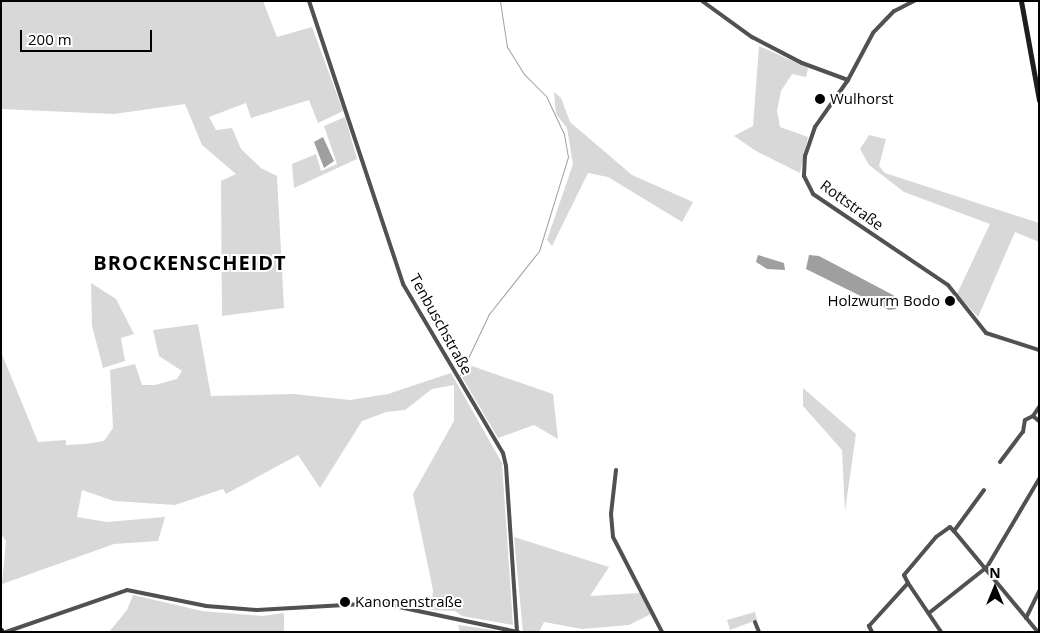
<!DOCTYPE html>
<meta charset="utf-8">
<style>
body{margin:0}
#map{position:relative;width:1040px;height:633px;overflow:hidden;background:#fff;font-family:"Open Sans",sans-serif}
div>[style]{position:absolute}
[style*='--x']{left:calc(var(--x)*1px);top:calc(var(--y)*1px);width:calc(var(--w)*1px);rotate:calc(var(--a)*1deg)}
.green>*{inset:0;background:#d8d8d8}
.water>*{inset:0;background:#9f9f9f}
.stream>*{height:1px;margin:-0.5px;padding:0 0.5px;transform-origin:0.5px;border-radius:0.5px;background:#9f9f9f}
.street>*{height:4px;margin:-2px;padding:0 2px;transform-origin:2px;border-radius:2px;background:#515151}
.secondary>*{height:5px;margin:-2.5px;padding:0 2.5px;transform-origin:2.5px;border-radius:2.5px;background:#1e1e1e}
.dots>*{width:14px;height:14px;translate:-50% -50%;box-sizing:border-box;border:2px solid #fff;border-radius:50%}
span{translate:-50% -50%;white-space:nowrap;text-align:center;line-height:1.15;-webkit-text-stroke:4px #fff;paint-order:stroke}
.poi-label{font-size:15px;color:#000}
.left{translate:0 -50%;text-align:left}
.right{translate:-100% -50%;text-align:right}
.street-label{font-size:15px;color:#000}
.district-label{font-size:20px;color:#000;font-weight:700;letter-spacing:1px}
.frame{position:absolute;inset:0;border:2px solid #000;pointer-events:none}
.north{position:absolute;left:970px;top:563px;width:50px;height:50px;-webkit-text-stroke:4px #fff;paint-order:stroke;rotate:0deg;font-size:14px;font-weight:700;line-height:20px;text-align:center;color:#000}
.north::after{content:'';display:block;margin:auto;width:18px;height:22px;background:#000;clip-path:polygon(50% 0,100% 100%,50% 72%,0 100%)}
.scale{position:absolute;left:20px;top:30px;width:132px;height:22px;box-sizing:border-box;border:2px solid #000;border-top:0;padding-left:6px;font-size:15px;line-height:18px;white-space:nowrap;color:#000;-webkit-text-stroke:4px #fff;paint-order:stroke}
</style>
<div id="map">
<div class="green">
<div style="clip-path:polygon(1px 1px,263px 1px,277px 37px,312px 27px,343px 111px,318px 123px,309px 100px,251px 118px,246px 103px,209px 117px,216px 130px,232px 128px,241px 149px,261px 168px,277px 176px,284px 308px,222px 316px,221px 181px,236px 174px,202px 145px,185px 104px,114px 114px,1px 109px)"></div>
<div style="clip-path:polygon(759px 46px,808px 68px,806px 77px,792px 74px,781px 91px,777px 111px,780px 127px,808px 137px,800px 173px,756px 151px,734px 136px,753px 126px)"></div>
<div style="clip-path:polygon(554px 92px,561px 98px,570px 122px,632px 175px,693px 202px,682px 222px,608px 177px,588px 173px,552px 246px,547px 240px,573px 164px,567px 128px,556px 114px)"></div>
<div style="clip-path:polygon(345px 117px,357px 159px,294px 188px,292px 164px,316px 154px,321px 171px,337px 164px,324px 126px)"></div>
<div style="clip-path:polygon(869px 135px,886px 139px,879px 166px,885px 173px,1039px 223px,1039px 242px,1015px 232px,978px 317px,957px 294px,990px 224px,904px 192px,869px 165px,860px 149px)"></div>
<div style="clip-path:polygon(91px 283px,116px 299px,134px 334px,121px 338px,125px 361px,103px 368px,92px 326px)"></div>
<div style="clip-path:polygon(198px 324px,211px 396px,293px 394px,350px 400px,388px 394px,451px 373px,502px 463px,513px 625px,462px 616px,455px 611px,431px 610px,433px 590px,413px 494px,454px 421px,454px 385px,432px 389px,405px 410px,386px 412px,362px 421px,320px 488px,298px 455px,226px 494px,223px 489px,175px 505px,114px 501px,82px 490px,77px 517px,107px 522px,165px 517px,158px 541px,114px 544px,2px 584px,6px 541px,1px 534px,1px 352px,38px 442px,66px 440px,66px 445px,86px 444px,104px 441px,113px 428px,110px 370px,135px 364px,142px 385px,155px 385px,177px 379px,182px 371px,159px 356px,153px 330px)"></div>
<div style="clip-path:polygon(472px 366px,553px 394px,558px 439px,534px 425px,498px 438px,462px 377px)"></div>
<div style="clip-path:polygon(803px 388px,856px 434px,845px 511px,842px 450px,803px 406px)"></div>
<div style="clip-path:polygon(514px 537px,609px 567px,590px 596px,640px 593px,651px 614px,629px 625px,582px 629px,544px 622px,539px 632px,523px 632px)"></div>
<div style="clip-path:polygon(133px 595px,202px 611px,263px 616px,284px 613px,284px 632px,109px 632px,127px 610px)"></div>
<div style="clip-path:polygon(755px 612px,757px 620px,730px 630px,727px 620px)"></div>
<div style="clip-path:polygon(458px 625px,473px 627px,504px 632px,460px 632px)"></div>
</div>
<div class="water">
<div style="clip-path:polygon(323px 137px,334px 161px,324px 168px,314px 142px)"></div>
<div style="clip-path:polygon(758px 255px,784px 263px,785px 270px,767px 269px,756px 262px)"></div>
<div style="clip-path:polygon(809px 255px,819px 256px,893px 295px,898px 300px,896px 309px,889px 310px,806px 269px)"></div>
</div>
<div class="stream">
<div style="--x:460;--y:375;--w:68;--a:-64.6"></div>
<div style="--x:489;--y:314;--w:80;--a:-51.6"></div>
<div style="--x:539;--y:251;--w:98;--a:-72.9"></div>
<div style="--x:568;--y:157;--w:23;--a:-100"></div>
<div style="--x:564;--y:134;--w:42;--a:-115.3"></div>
<div style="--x:546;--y:96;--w:31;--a:-135"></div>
<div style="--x:524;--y:74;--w:32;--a:-122"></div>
<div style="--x:507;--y:47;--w:47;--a:-98.7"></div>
</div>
<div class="street">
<div style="--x:309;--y:1;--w:298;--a:71.6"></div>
<div style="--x:403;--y:284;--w:196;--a:59.4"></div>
<div style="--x:503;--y:453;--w:13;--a:77"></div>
<div style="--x:506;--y:466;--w:165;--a:86.2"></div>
<div style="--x:702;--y:1;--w:62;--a:35.8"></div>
<div style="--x:752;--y:37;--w:56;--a:27.5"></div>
<div style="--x:802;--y:63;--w:49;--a:20.3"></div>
<div style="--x:914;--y:1;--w:22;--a:153"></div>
<div style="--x:894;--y:11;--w:30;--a:134"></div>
<div style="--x:873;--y:33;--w:53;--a:118"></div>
<div style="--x:848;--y:80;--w:57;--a:125.1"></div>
<div style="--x:815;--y:127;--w:31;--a:109"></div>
<div style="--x:805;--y:156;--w:20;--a:93"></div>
<div style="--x:804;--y:176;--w:20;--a:63"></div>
<div style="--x:813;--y:194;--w:163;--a:34"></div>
<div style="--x:948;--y:285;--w:61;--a:51.6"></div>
<div style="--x:986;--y:333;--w:56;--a:17.8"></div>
<div style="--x:1033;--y:416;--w:11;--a:-56"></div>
<div style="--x:1000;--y:462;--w:38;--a:-53"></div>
<div style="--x:1023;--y:432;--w:12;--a:-81"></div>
<div style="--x:1025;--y:420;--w:9;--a:-27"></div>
<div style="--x:1033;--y:416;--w:8;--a:40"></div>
<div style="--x:616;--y:470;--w:44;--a:96.5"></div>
<div style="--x:611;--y:514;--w:23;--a:85"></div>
<div style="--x:613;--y:537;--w:107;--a:62.7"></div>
<div style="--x:984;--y:490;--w:51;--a:126.2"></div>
<div style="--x:954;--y:531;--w:131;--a:50.3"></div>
<div style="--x:908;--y:583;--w:59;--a:56"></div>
<div style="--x:929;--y:613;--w:74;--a:-38.4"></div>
<div style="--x:987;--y:567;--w:102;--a:-59.4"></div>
<div style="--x:1026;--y:618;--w:30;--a:-64"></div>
<div style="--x:755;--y:622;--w:11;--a:68"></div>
<div style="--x:6;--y:632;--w:128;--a:-19.1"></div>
<div style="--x:127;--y:590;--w:81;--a:11.4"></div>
<div style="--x:206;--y:606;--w:51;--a:4.5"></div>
<div style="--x:257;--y:610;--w:123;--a:-3.3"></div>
<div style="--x:380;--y:603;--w:141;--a:11.9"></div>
<div style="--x:872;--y:632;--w:7;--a:-117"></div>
<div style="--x:869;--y:626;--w:58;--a:-47.8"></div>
<div style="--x:908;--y:583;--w:9;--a:-117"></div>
<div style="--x:904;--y:575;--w:50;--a:-49.9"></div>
<div style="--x:936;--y:537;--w:17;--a:-36"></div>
<div style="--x:950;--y:527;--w:6;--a:45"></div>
</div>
<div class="secondary">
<div style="--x:1021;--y:1;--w:101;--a:79.7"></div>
<div style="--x:1;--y:630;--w:2;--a:63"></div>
</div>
<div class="dots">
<div style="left:820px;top:99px;background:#000"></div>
<div style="left:950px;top:301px;background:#000"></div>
<div style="left:345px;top:602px;background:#000"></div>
</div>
<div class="poi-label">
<span class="left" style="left:830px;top:99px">Wulhorst</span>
<span class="right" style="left:940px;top:301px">Holzwurm Bodo</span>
<span class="left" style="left:355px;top:602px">Kanonenstraße</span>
</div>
<div class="street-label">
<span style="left:852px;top:205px;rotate:36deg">Rottstraße</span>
<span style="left:441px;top:324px;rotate:61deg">Tenbuschstraße</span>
</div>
<div class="district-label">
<span style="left:190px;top:262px">BROCKENSCHEIDT</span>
</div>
<div class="frame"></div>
<div class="north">N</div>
<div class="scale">200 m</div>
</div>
